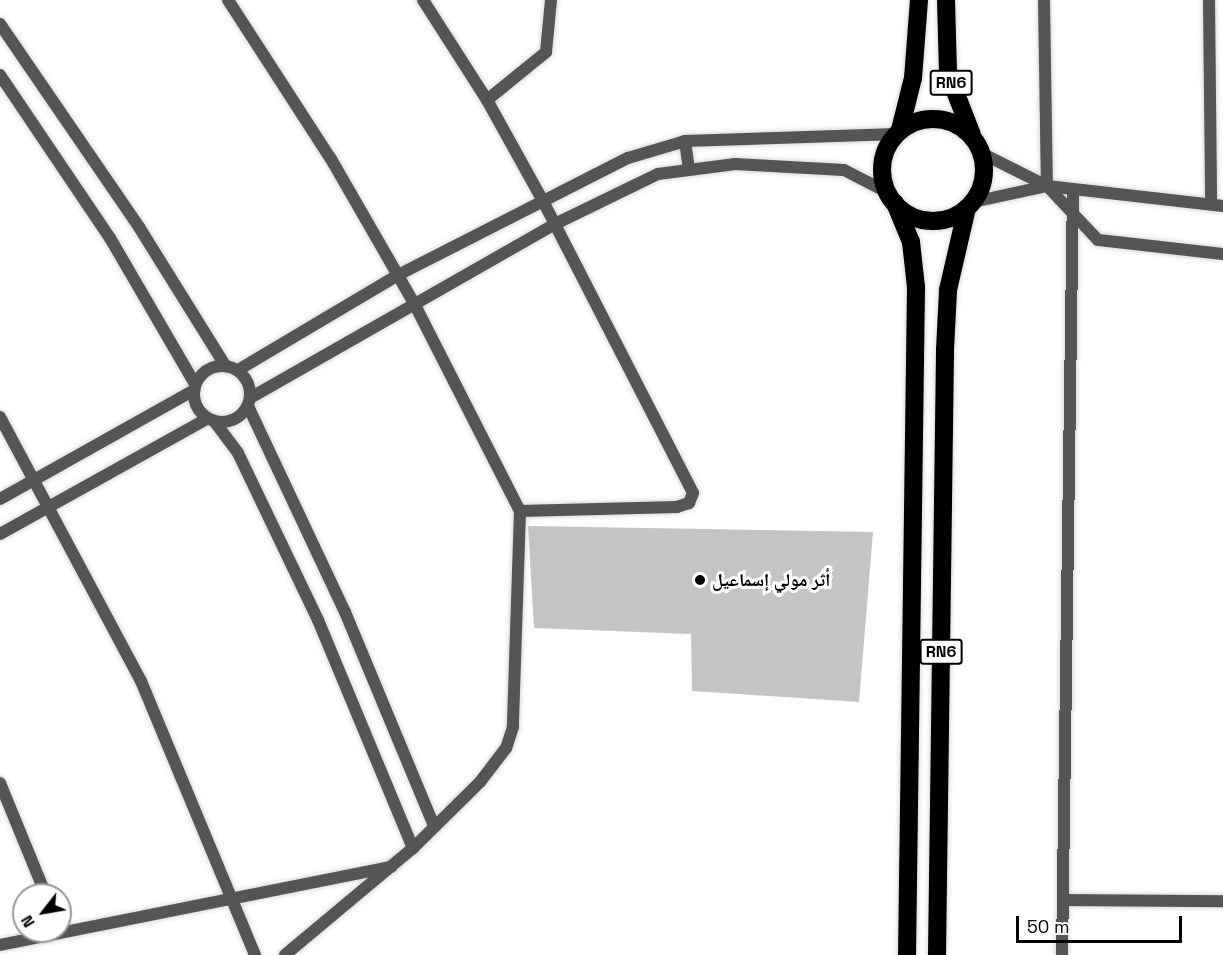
<!DOCTYPE html>
<meta charset="utf-8">
<style>
body{margin:0}
#map{position:relative;width:1223px;height:955px;overflow:hidden;background:#fff;font-family:"Space Grotesk","Noto Naskh Arabic",sans-serif}
div>[style]{position:absolute}
[style*='--x']{left:calc(var(--x)*1px);top:calc(var(--y)*1px);width:calc(var(--w)*1px);rotate:calc(var(--a)*1deg)}
.building>*{inset:0;background:#c4c4c4}
.roads{filter:drop-shadow(0 0 2px #dbdbdb) drop-shadow(0 0 2px #dbdbdb)}
.street>*{height:12px;margin:-6px;padding:0 6px;transform-origin:6px;border-radius:6px;background:#555}
.street>.ring{margin:-6px;padding:0;box-sizing:content-box;background:none;border:12px solid #555;border-radius:50%}
.highway>*{height:18px;margin:-9px;padding:0 9px;transform-origin:9px;border-radius:9px;background:#000}
.highway>.ring{margin:-9px;padding:0;box-sizing:content-box;background:none;border:18px solid #000;border-radius:50%}
.dots>*{width:16px;height:16px;translate:-50% -50%;box-sizing:border-box;border:3px solid #fff;border-radius:50%}
span{translate:-50% -50%;white-space:nowrap;text-align:center;line-height:1.15;-webkit-text-stroke:6px #fff;paint-order:stroke}
.shield-label span{padding:2px 4px;background:#fff;border:2px solid;border-radius:4px;-webkit-text-stroke-width:0}
.shield-label{font-size:16px;color:#000;font-weight:700}
.poi-label{font-size:18px;color:#000;font-weight:700}
.left{translate:0 -50%;text-align:left}
.north{position:absolute;left:12px;top:883px;width:60px;height:60px;box-sizing:border-box;background:#fff;border:2px solid #999;border-radius:50%;rotate:239deg;font-size:16px;font-weight:700;line-height:24px;text-align:center;color:#000}
.north::after{content:'';display:block;margin:auto;width:21px;height:27px;background:#000;clip-path:polygon(50% 0,100% 100%,50% 72%,0 100%)}
.scale{position:absolute;left:1016px;top:916px;width:166px;height:27px;box-sizing:border-box;border:3px solid #000;border-top:0;padding-left:8px;font-size:18px;line-height:21px;white-space:nowrap;color:#000;-webkit-text-stroke:4px #fff;paint-order:stroke}
</style>
<div id="map">
<div class="building">
<div style="clip-path:polygon(528px 526px,873px 532px,859px 702px,692px 691px,691px 634px,534px 628px)"></div>
</div>
<div class="roads">
<div class="street">
<div style="--x:228;--y:0;--w:189;--a:57.1"></div>
<div style="--x:331;--y:159;--w:168;--a:60.1"></div>
<div style="--x:415;--y:305;--w:231;--a:63"></div>
<div style="--x:520;--y:511;--w:216;--a:91.9"></div>
<div style="--x:513;--y:727;--w:22;--a:108"></div>
<div style="--x:506;--y:748;--w:43;--a:127.4"></div>
<div style="--x:480;--y:782;--w:94;--a:135.4"></div>
<div style="--x:413;--y:848;--w:167;--a:140.1"></div>
<div style="--x:423;--y:0;--w:119;--a:57.4"></div>
<div style="--x:487;--y:100;--w:115;--a:61"></div>
<div style="--x:543;--y:201;--w:328;--a:62.8"></div>
<div style="--x:693;--y:493;--w:11;--a:112"></div>
<div style="--x:689;--y:503;--w:13;--a:162"></div>
<div style="--x:677;--y:507;--w:157;--a:178.5"></div>
<div style="--x:1044;--y:0;--w:186;--a:89.1"></div>
<div style="--x:1047;--y:186;--w:74;--a:46.6"></div>
<div style="--x:1098;--y:240;--w:126;--a:6.4"></div>
<div style="--x:1209;--y:0;--w:204;--a:89.4"></div>
<div style="--x:0;--y:24;--w:246;--a:55.6"></div>
<div style="--x:139;--y:227;--w:163;--a:58.1"></div>
<div style="--x:0;--y:75;--w:197;--a:56"></div>
<div style="--x:110;--y:238;--w:169;--a:59.8"></div>
<div style="--x:487;--y:100;--w:76;--a:-39.1"></div>
<div style="--x:546;--y:52;--w:52;--a:-84.5"></div>
<div style="--x:685;--y:141;--w:27;--a:82"></div>
<div style="--x:1047;--y:186;--w:177;--a:6.5"></div>
<div style="--x:973;--y:202;--w:76;--a:-12.2"></div>
<div style="--x:1047;--y:186;--w:74;--a:-153.4"></div>
<div class="ring" style="left:194px;top:366px;width:44px;height:44px"></div>
<div style="--x:238;--y:370;--w:186;--a:-30.7"></div>
<div style="--x:398;--y:275;--w:258;--a:-27"></div>
<div style="--x:628;--y:158;--w:59;--a:-16.6"></div>
<div style="--x:685;--y:141;--w:212;--a:-1.9"></div>
<div style="--x:250;--y:398;--w:351;--a:-29.7"></div>
<div style="--x:555;--y:224;--w:114;--a:-25.9"></div>
<div style="--x:658;--y:174;--w:78;--a:-7.4"></div>
<div style="--x:735;--y:164;--w:109;--a:3.2"></div>
<div style="--x:844;--y:170;--w:48;--a:27.1"></div>
<div style="--x:248;--y:406;--w:228;--a:64.8"></div>
<div style="--x:345;--y:612;--w:232;--a:67.4"></div>
<div style="--x:0;--y:417;--w:299;--a:61.9"></div>
<div style="--x:141;--y:681;--w:297;--a:67.4"></div>
<div style="--x:214;--y:421;--w:40;--a:53"></div>
<div style="--x:238;--y:453;--w:185;--a:64.4"></div>
<div style="--x:318;--y:620;--w:247;--a:67.4"></div>
<div style="--x:0;--y:499;--w:223;--a:-29.3"></div>
<div style="--x:0;--y:534;--w:238;--a:-29.1"></div>
<div style="--x:0;--y:783;--w:121;--a:67.7"></div>
<div style="--x:1063;--y:900;--w:160;--a:0.4"></div>
<div style="--x:0;--y:945;--w:399;--a:-11.3"></div>
<div style="--x:1062;--y:955;--w:766;--a:-89.18"></div>
</div>
<div class="highway">
<div style="--x:946;--y:0;--w:73;--a:88.4"></div>
<div style="--x:948;--y:73;--w:66;--a:68.8"></div>
<div class="ring" style="left:882px;top:119px;width:84px;height:84px"></div>
<div style="--x:900;--y:130;--w:54;--a:-76"></div>
<div style="--x:913;--y:78;--w:78;--a:-85.6"></div>
<div style="--x:895;--y:203;--w:42;--a:67.7"></div>
<div style="--x:911;--y:242;--w:45;--a:83.7"></div>
<div style="--x:916;--y:287;--w:668;--a:90.77"></div>
<div style="--x:937;--y:955;--w:605;--a:-89.24"></div>
<div style="--x:945;--y:350;--w:60;--a:-87.1"></div>
<div style="--x:948;--y:290;--w:84;--a:-77"></div>
</div>
</div>
<div class="dots">
<div style="left:700px;top:580px;background:#000"></div>
</div>
<div class="shield-label">
<span style="left:951px;top:83px">RN6</span>
<span style="left:941px;top:652px">RN6</span>
</div>
<div class="poi-label">
<span class="left" style="left:712px;top:580px">أثر مولي إسماعيل</span>
</div>
<div class="north">N</div>
<div class="scale">50 m</div>
</div>
